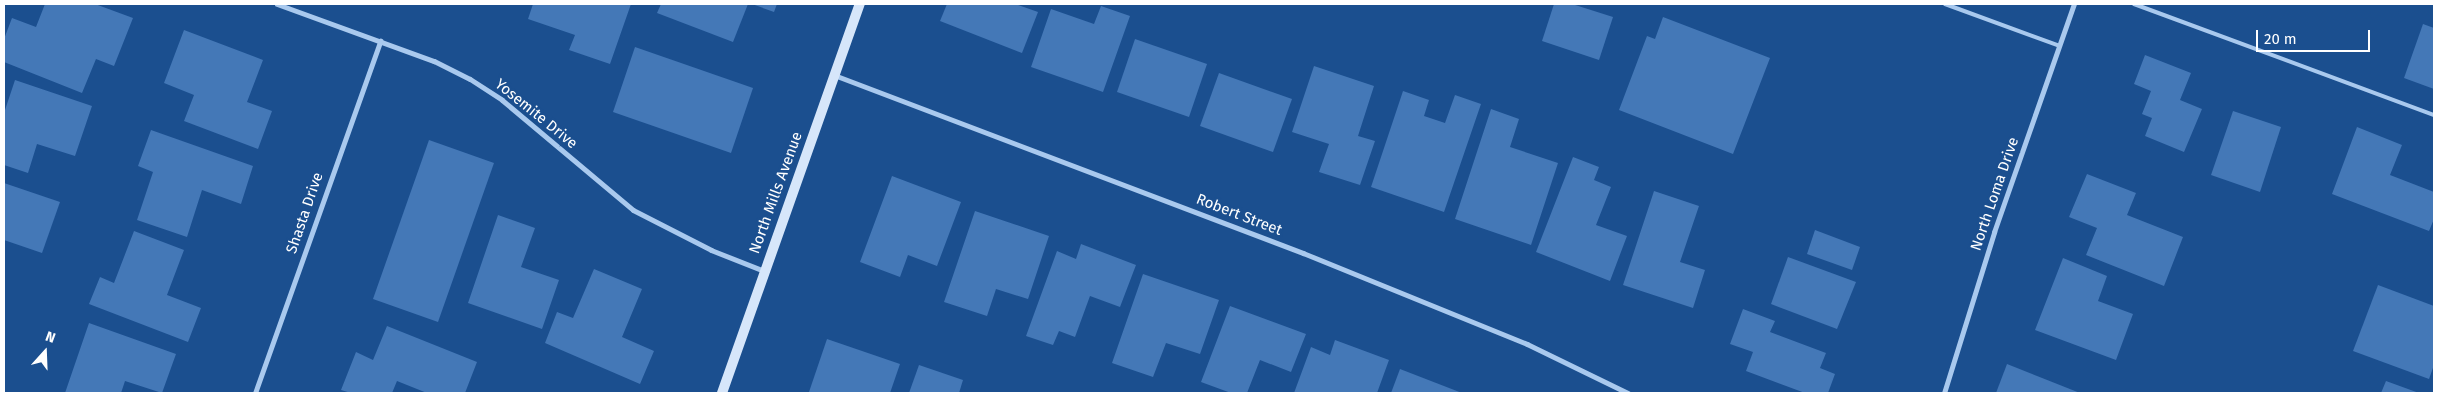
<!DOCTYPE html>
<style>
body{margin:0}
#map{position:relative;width:2438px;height:397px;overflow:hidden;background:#1b4f8f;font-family:"Fira Sans",sans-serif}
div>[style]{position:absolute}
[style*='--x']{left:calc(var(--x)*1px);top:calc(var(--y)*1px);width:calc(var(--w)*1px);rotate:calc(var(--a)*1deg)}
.building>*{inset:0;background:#4478b7}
.lane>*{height:4px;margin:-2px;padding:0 2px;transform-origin:2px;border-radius:2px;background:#a9c9ee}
.street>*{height:5px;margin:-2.5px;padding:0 2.5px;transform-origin:2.5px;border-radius:2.5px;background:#a9c9ee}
.secondary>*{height:10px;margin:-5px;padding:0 5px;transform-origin:5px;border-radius:5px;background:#d6e6fa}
span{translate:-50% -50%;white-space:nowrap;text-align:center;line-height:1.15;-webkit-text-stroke:4.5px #1b4f8f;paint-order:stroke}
.street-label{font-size:15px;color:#fff}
.frame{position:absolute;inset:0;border:5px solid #fff;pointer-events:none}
.north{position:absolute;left:20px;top:327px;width:50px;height:50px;-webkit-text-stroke:4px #1b4f8f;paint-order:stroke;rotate:20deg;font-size:14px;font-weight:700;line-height:20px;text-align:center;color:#fff}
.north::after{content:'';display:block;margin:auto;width:18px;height:22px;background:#fff;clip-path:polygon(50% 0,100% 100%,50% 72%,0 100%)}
.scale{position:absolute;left:2256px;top:30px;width:114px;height:22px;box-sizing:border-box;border:2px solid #fff;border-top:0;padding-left:6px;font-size:15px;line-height:18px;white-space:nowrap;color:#fff;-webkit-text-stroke:4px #1b4f8f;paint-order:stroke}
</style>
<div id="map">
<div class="building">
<div style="clip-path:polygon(45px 4px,95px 4px,133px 18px,114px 66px,96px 59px,82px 93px,4px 62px,4px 39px,12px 18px,36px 27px)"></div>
<div style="clip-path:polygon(533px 4px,631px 4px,610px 64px,569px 50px,575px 35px,528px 19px)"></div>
<div style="clip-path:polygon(661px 4px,748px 4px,733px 42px,657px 13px)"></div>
<div style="clip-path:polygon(752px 4px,777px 4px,774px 12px)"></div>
<div style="clip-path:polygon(947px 4px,1015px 4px,1038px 12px,1022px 53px,940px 21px)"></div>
<div style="clip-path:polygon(1554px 4px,1572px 4px,1613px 17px,1599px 60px,1542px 41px)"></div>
<div style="clip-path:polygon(1101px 6px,1130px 16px,1103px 92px,1031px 67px,1051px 9px,1094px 24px)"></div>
<div style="clip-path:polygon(1663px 17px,1770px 58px,1733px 154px,1619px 110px,1647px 36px,1655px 39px)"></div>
<div style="clip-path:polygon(2423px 24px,2434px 28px,2434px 89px,2404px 78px)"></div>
<div style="clip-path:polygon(184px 30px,263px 60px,247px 102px,272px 111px,258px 149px,184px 121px,194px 95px,164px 83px)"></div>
<div style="clip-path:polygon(1135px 39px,1207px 64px,1189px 117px,1117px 92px)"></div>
<div style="clip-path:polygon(635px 47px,753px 88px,731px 153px,613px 112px)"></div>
<div style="clip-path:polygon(2145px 55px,2191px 73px,2180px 100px,2202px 109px,2184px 152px,2145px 136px,2152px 118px,2142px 114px,2151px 91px,2134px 84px)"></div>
<div style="clip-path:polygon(1314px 66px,1374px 86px,1358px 136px,1375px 141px,1360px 185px,1319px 172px,1329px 144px,1292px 132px)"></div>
<div style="clip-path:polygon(1219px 73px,1292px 99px,1273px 152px,1200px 126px)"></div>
<div style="clip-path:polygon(15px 80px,92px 106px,75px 156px,37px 144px,28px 173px,4px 165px,4px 113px)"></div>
<div style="clip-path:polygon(1403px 91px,1429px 100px,1424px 116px,1445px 123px,1455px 95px,1481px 104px,1444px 212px,1371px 187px)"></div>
<div style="clip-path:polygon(1491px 109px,1519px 119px,1510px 147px,1558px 163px,1531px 245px,1455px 219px)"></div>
<div style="clip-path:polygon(2233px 111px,2281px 127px,2260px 192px,2211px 175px)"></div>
<div style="clip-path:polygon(2357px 127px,2402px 145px,2390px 175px,2434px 192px,2434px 219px,2429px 231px,2332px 194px)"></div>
<div style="clip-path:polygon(151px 130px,253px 166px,241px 204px,202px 190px,187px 237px,137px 220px,153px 172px,138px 166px)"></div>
<div style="clip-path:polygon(429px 140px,494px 163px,438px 322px,373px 299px)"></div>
<div style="clip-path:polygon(1573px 157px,1599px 167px,1594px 180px,1611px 187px,1596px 225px,1627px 236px,1610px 281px,1536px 252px)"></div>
<div style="clip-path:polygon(2087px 174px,2136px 193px,2127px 215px,2183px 237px,2164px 286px,2086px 255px,2097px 228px,2069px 217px)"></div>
<div style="clip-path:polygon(892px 176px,961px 202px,937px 266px,908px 255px,900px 277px,860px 262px)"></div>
<div style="clip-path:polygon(4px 183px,60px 202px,42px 253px,4px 240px)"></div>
<div style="clip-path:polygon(1654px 191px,1699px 206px,1680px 262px,1705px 270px,1693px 308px,1623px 285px)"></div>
<div style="clip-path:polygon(975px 211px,1049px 236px,1028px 299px,996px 289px,987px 316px,944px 302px)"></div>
<div style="clip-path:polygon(498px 215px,535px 228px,521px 267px,559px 280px,542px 329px,468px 303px)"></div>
<div style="clip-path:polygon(1815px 230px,1860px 247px,1852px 270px,1807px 254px)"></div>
<div style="clip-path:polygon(134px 231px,184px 250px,167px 295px,201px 308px,188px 342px,89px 304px,100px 277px,114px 283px)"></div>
<div style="clip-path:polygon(1081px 244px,1136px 265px,1120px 307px,1090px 296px,1075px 337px,1059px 331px,1053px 345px,1026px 336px,1057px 251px,1076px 259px)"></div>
<div style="clip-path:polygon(1788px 257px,1856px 282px,1837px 329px,1771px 304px)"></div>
<div style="clip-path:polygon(2063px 258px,2107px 276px,2098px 301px,2133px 314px,2116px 360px,2035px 330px)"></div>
<div style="clip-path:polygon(594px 269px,642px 289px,622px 337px,654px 351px,640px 384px,545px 343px,557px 312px,573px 318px)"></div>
<div style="clip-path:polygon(1143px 274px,1219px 300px,1200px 354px,1166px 343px,1153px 377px,1112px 363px)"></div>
<div style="clip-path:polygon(2378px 285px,2434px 306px,2434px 365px,2429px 379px,2353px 351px)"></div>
<div style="clip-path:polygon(1230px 306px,1306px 334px,1291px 372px,1260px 360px,1247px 393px,1231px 393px,1201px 382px)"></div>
<div style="clip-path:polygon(1743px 309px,1775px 321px,1770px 332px,1826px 353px,1820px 368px,1835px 374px,1828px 393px,1805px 393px,1746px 371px,1753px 352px,1730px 344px)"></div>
<div style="clip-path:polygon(89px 323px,176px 354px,162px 393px,125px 381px,121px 393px,65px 393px)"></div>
<div style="clip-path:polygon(387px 326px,477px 362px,465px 393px,427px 393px,397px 381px,392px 393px,351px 393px,341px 390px,356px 352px,373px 360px)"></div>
<div style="clip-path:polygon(827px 339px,900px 364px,890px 393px,809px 392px)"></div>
<div style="clip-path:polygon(1335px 340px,1389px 360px,1377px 393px,1294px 393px,1311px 347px,1330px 355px)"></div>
<div style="clip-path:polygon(2007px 364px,2080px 393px,1996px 393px)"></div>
<div style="clip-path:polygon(919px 365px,963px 380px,959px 393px,909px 393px)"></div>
<div style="clip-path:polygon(1400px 369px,1462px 393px,1391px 393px)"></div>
<div style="clip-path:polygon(2386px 381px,2419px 393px,2381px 393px)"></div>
</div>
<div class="lane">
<div style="--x:1945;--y:4;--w:122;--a:20.1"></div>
<div style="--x:2134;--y:4;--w:320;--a:20.3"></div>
</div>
<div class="street">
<div style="--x:277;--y:4;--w:167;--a:20"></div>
<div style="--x:434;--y:61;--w:40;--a:26.6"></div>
<div style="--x:470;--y:79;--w:38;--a:33"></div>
<div style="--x:502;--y:100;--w:171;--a:40"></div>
<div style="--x:633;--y:210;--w:88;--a:27.1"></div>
<div style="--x:711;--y:250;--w:57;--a:21.6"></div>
<div style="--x:834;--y:75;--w:502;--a:20.78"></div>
<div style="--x:1303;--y:253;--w:242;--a:22.1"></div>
<div style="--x:1527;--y:344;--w:112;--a:25.9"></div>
<div style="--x:255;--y:393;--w:374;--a:-70.4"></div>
<div style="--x:1944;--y:393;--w:169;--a:-72.7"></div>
<div style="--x:1994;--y:232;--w:242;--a:-70.7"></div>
</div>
<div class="secondary">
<div style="--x:722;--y:393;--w:413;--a:-70.5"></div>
</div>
<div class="street-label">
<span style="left:536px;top:114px;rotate:39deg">Yosemite Drive</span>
<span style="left:776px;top:193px;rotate:-70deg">North Mills Avenue</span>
<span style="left:1995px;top:194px;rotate:-71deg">North Loma Drive</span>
<span style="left:305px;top:213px;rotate:-71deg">Shasta Drive</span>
<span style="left:1239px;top:215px;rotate:21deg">Robert Street</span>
</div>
<div class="frame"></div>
<div class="north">N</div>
<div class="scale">20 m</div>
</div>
